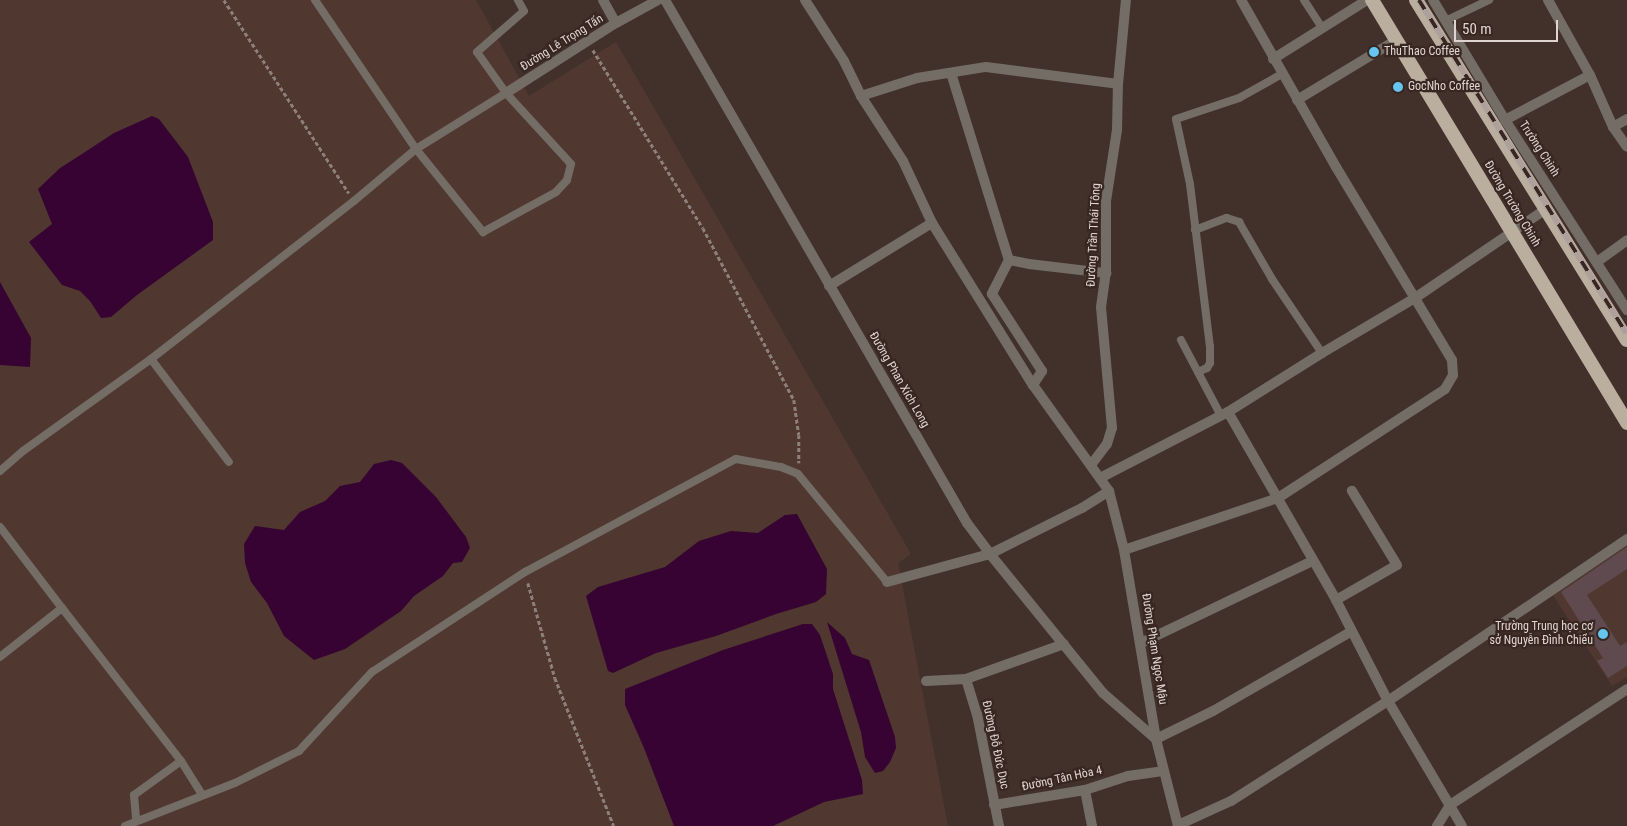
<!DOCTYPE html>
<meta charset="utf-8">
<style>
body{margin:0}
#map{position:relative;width:1627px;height:826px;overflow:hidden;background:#42312b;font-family:"Roboto Condensed",sans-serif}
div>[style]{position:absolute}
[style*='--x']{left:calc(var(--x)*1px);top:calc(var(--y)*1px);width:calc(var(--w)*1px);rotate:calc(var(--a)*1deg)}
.built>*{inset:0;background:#503830}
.water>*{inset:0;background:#360332}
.building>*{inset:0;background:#5f4b4f}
.path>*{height:2.5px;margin-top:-1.25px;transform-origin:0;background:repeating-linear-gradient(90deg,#8e7f7a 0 4px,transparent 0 6.5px)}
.service>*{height:8px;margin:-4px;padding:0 4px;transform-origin:4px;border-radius:4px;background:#736d66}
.minor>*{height:10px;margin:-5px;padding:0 5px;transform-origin:5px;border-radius:5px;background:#736d66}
.tertiary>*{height:10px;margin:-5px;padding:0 5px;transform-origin:5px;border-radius:5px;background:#736d66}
.trunk>*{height:14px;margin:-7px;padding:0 7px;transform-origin:7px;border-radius:7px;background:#baae9f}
.rail>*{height:5.5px;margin-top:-2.75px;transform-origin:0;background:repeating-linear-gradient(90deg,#382721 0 11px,#ad9f9b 0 22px);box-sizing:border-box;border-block:1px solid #ad9f9b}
.dots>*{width:14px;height:14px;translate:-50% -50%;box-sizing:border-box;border:2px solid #382721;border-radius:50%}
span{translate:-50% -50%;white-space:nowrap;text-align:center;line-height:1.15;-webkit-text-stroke:4.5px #382721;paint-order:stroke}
.street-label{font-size:12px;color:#e0d4d1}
.poi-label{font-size:12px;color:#e0d4d1}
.left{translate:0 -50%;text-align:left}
.right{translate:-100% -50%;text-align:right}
.scale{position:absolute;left:1454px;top:20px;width:104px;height:22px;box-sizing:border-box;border:2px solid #e0d4d1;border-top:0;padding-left:6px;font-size:15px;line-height:18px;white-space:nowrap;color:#e0d4d1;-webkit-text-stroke:4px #382721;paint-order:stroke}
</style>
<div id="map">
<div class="built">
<div style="clip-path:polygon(0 0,476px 0,529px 96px,616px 42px,911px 554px,898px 563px,948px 826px,0 826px)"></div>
<div style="clip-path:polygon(1627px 543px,1627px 677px,1612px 686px,1551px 592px)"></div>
</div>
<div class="water">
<div style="clip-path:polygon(152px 116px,159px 119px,188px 157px,213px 222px,213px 240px,137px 295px,111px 317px,101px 318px,90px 301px,80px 291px,62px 285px,29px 242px,52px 224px,38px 189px,60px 168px,82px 154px,114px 133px)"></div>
<div style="clip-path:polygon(0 282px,31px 338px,30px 367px,0 365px)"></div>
<div style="clip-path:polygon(391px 460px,402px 463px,436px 497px,466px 537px,470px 548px,462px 562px,453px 563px,443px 576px,414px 596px,401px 611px,345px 649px,314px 660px,284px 636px,267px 603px,251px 582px,245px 563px,244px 544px,255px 526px,284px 530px,300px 512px,325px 501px,340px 486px,360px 482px,374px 464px)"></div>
<div style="clip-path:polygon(797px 514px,827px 569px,826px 594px,816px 602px,776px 614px,716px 636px,656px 653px,613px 673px,608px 671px,586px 596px,598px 587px,665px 567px,699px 541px,731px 531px,758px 533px,785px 515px)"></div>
<div style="clip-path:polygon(827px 622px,845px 638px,852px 654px,869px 660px,895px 737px,896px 748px,890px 762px,883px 771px,875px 773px,865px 757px,861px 732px)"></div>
<div style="clip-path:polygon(803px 624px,812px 624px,820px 635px,833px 674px,833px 689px,862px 780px,863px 794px,824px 802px,773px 826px,674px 826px,644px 748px,625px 705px,625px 689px,723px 650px)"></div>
</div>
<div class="building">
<div style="clip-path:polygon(1627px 547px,1627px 569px,1587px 595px,1620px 646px,1627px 642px,1627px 666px,1608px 678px,1597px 661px,1603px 658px,1561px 592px)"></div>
</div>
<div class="path">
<div style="--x:224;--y:0;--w:230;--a:57.1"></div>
<div style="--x:593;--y:50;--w:209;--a:58.3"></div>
<div style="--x:703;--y:228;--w:195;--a:62.1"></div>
<div style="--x:794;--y:400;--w:35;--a:82"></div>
<div style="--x:799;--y:435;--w:28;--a:90"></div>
<div style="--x:528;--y:583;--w:99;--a:74.1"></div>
<div style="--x:555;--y:678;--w:159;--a:68.3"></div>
</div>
<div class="service">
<div style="--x:315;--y:0;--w:180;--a:55.9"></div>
<div style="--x:416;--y:149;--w:107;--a:51.1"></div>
<div style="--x:483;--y:232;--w:83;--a:-28.7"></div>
<div style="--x:556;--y:192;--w:16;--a:-47"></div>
<div style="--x:567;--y:180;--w:16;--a:-76"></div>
<div style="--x:571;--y:164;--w:96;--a:-132.5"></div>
<div style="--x:506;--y:93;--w:50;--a:-125.3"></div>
<div style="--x:477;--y:52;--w:62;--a:-41.1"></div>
<div style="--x:524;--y:11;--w:13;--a:-119"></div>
<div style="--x:1304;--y:0;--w:33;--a:57"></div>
<div style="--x:1445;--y:21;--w:49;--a:-25.5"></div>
<div style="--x:1195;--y:230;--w:34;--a:-21"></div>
<div style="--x:1227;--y:218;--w:13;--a:18"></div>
<div style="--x:1239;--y:222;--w:66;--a:59.9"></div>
<div style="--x:1272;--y:279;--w:89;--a:56"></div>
<div style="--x:1181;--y:340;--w:86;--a:62.2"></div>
<div style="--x:151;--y:359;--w:129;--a:52.9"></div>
<div style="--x:1198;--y:372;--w:10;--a:-24"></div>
<div style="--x:1207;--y:368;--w:6;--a:-59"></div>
<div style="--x:1210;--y:363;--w:16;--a:-90"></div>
<div style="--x:1210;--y:347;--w:164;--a:-97"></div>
<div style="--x:1190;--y:184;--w:66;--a:-102.2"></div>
<div style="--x:1176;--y:119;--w:66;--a:-18.4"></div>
<div style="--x:1239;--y:98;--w:49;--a:-29.2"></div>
<div style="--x:0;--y:471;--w:30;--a:-41"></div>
<div style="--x:23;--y:451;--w:158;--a:-35.7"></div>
<div style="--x:151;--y:359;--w:257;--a:-37.9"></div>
<div style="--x:354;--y:201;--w:81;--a:-40"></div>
<div style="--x:416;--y:149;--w:106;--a:-31.9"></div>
<div style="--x:0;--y:527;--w:102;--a:52.6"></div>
<div style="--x:62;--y:608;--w:79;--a:141.7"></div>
<div style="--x:62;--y:608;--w:194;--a:52.1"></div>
<div style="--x:181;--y:761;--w:58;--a:144.1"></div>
<div style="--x:134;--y:795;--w:25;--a:85"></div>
<div style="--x:181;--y:761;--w:40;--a:58"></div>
<div style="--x:125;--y:826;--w:118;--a:-21.4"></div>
<div style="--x:235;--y:783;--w:72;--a:-26.6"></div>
<div style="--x:299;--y:751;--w:108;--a:-47.3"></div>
<div style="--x:372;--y:672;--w:183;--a:-33.2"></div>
<div style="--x:525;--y:572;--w:239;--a:-28.2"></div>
<div style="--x:736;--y:459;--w:46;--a:10.1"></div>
<div style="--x:781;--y:467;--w:18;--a:22"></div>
<div style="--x:798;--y:474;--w:140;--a:50.5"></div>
</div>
<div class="minor">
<div style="--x:603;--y:0;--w:26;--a:61"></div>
<div style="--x:805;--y:0;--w:72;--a:57.4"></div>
<div style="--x:844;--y:61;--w:39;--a:64"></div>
<div style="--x:861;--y:96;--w:77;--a:57.1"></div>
<div style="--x:903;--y:161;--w:68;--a:64.9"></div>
<div style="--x:932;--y:223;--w:191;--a:58.1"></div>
<div style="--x:1033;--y:385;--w:130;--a:54.4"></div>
<div style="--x:1109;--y:491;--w:61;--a:75.7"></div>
<div style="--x:1124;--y:550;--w:192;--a:80.4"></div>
<div style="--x:1156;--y:739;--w:64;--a:-26.2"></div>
<div style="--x:1213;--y:711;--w:160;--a:-29.9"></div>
<div style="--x:1548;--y:0;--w:86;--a:60.8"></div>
<div style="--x:1590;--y:75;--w:57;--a:66.1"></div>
<div style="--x:1613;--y:127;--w:24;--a:55"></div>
<div style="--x:1273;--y:59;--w:111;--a:-32.1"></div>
<div style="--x:951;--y:73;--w:196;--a:72.8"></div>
<div style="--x:1009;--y:260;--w:38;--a:117"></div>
<div style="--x:992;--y:294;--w:92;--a:57"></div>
<div style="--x:1042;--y:371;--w:17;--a:123"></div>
<div style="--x:506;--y:93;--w:130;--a:-32.5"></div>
<div style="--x:616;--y:23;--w:48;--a:-28.7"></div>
<div style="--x:861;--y:96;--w:59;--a:-17.8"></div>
<div style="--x:917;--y:78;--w:70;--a:-9.1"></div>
<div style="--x:986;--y:67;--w:133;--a:7.3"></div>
<div style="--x:1297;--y:100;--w:116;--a:-31.2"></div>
<div style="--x:1505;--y:120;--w:96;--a:-27.9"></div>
<div style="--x:1613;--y:127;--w:16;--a:-30"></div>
<div style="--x:1009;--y:260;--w:20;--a:11"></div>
<div style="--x:1029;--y:264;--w:78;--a:6.7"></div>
<div style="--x:1597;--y:262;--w:37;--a:-36"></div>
<div style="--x:829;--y:286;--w:121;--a:-31.5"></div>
<div style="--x:1228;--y:412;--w:217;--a:60.1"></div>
<div style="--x:1336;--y:600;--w:114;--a:62.8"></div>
<div style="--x:1388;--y:701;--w:145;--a:59.4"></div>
<div style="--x:1091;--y:465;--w:26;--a:-53"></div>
<div style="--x:1107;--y:444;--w:17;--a:-73"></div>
<div style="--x:1112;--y:428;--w:121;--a:-95.2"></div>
<div style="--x:1101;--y:307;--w:34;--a:-82"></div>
<div style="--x:1106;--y:273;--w:72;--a:-90"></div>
<div style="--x:1106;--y:201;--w:72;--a:-81.2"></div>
<div style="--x:1117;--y:130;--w:46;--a:-88.8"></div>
<div style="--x:1118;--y:84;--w:84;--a:-84.6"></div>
<div style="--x:1100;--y:478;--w:144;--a:-27.3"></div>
<div style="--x:1228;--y:412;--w:111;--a:-32.1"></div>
<div style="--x:1322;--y:353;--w:108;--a:-30.6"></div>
<div style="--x:1415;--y:298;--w:158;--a:-34.2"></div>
<div style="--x:1124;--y:550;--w:163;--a:-18.7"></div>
<div style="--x:1278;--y:498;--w:199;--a:-33.1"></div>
<div style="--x:1445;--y:389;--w:16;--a:-60"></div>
<div style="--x:1453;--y:375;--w:15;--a:-94"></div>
<div style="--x:1452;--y:360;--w:225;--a:-121"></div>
<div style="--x:1336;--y:167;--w:192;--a:-119.6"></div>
<div style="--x:887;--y:582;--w:107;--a:-15.2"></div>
<div style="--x:990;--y:554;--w:103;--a:-26.6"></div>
<div style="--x:1082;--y:508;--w:32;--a:-32"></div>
<div style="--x:1336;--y:600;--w:70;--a:-29.8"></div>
<div style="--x:1397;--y:565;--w:87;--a:-121.3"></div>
<div style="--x:1141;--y:643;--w:190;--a:-25.6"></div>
<div style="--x:966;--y:679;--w:104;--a:-19.7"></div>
<div style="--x:926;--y:681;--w:40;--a:-2.9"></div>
<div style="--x:966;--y:679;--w:37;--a:73"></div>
<div style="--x:977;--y:714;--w:114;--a:78.9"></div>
<div style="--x:1085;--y:790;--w:37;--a:79"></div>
<div style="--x:994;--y:805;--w:92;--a:-9.4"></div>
<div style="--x:1085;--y:790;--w:45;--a:-18"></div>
<div style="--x:1128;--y:776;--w:35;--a:-8"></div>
<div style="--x:1178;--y:825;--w:58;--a:-24.4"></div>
<div style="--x:1231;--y:801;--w:186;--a:-32.5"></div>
<div style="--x:1388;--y:701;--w:289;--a:-34.1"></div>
<div style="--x:1437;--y:826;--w:25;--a:-58"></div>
<div style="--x:1450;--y:805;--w:212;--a:-33.2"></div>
</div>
<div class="tertiary">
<div style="--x:665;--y:0;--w:604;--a:60"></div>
<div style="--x:967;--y:523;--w:39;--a:53"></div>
<div style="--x:990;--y:554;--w:179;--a:50.9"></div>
<div style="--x:1103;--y:693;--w:70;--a:41"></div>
<div style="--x:1156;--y:739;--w:90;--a:75.8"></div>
<div style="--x:1433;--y:0;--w:140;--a:59"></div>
<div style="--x:1505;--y:120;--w:226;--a:57.3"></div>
</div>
<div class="trunk">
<div style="--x:1372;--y:0;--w:494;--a:58.9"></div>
<div style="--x:1416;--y:0;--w:400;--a:58.2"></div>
</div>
<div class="rail">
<div style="--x:1419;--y:0;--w:393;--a:58.1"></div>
</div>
<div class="dots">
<div style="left:1374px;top:52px;background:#66c4ef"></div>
<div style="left:1398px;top:87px;background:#66c4ef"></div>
<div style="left:1603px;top:634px;background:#66c4ef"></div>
</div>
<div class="street-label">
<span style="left:562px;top:43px;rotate:-32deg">Đường Lê Trọng Tấn</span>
<span style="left:1539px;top:149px;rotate:57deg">Trường Chinh</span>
<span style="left:1512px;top:204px;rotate:59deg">Đường Trường Chinh</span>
<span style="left:1094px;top:235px;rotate:-87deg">Đường Trần Thái Tông</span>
<span style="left:899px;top:380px;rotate:60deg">Đường Phan Xích Long</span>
<span style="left:1154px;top:649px;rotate:81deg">Đường Phạm Ngọc Mậu</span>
<span style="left:995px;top:745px;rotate:78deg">Đường Đỗ Đức Dục</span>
<span style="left:1062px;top:779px;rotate:-12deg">Đường Tân Hòa 4</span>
</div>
<div class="poi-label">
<span class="left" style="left:1384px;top:52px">ThuThao Coffee</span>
<span class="left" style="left:1408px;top:87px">GocNho Coffee</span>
<span class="right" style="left:1593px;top:634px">Trường Trung học cơ<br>sở Nguyễn Đình Chiểu</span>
</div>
<div class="scale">50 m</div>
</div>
